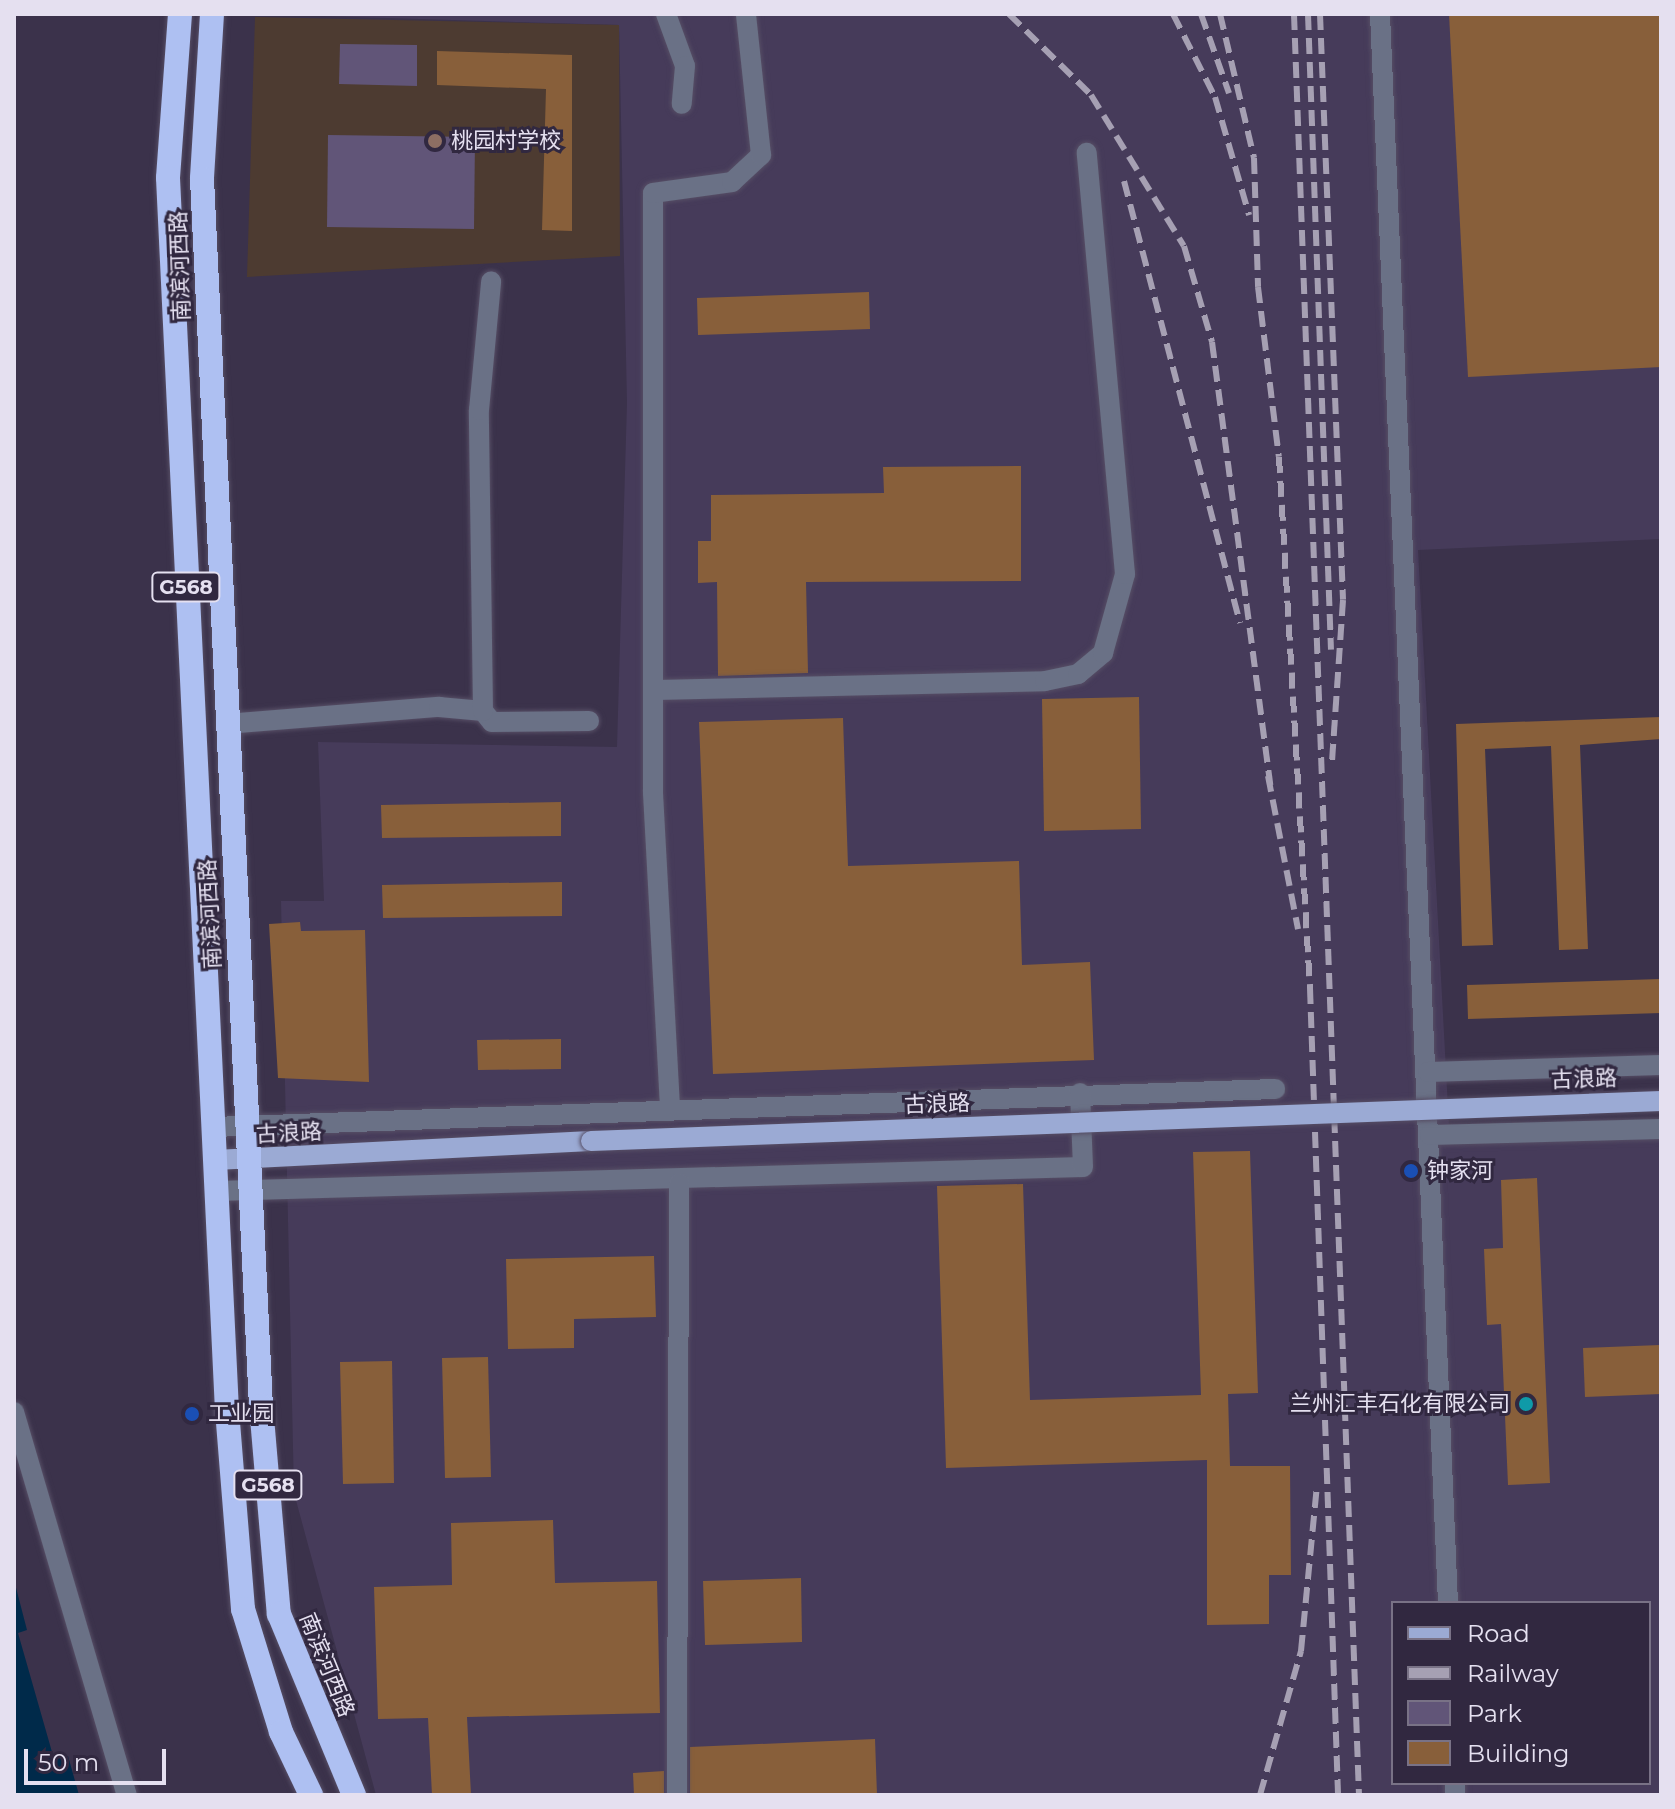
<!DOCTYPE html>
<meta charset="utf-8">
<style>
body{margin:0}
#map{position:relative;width:1675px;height:1809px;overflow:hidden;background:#3b324b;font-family:Montserrat,"Noto Sans SC",sans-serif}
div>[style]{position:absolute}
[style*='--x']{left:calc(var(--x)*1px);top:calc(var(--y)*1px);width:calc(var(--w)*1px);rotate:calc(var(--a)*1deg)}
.built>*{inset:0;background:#463b5a}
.education>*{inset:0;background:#4d3b31}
.green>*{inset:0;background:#615578}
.water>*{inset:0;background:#002a4a}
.building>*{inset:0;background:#885f3a}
.roads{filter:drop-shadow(0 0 2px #564e65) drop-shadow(0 0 2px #564e65)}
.minor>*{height:20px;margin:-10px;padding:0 10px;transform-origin:10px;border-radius:10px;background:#6a7186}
.major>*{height:20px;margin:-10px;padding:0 10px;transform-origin:10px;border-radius:10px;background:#9baad4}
.highway>*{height:24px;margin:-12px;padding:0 12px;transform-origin:12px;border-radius:12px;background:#aec0f2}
.rail>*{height:6px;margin-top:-3px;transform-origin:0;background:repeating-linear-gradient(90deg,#a6a0b3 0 16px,transparent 0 24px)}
.bridges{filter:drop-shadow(0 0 2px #564e65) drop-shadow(0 0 2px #564e65)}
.major-bridge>*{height:20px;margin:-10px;padding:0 10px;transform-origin:10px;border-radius:10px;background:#9baad4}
.dots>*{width:22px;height:22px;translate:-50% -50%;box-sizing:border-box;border:4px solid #312840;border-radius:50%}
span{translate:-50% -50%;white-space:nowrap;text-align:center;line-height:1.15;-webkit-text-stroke:6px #312840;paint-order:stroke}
.shield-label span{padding:2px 6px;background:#312840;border:2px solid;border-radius:6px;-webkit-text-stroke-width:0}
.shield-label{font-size:20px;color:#e5e0f0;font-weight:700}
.poi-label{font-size:22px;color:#e5e0f0}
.left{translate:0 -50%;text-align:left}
.right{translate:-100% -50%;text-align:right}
.street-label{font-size:22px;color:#e5e0f0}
.frame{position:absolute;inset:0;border:16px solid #e5e0f0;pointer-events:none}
.legend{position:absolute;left:1391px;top:1601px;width:260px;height:184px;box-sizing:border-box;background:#312840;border:2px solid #797286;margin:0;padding:10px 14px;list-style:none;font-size:24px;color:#e5e0f0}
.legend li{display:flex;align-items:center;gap:16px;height:40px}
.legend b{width:40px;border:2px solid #797286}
.scale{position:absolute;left:24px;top:1749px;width:142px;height:36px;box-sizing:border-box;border:4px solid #e5e0f0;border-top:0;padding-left:10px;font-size:24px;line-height:28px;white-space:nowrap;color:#e5e0f0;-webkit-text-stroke:6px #312840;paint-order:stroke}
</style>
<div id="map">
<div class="built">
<div style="clip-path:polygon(evenodd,255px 14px,1661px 14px,1661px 539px,1418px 550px,1450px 1145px,1661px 1137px,1661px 1795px,376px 1795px,294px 1493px,281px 901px,324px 901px,318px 742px,617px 747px,627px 403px,619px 25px,255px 14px,1393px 1603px,1649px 1603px,1649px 1783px,1393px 1783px,1393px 1603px)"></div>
</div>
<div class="education">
<div style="clip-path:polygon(255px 17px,619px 25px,620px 256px,247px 277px)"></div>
</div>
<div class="green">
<div style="clip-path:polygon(340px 44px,417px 45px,417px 86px,339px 84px)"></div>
<div style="clip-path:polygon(328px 135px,475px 137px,474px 229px,327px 227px)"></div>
</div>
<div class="water">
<div style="clip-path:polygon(14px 1580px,27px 1630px,18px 1633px,54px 1759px,68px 1756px,79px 1795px,14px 1795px)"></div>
</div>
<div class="building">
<div style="clip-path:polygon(1449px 14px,1661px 14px,1661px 367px,1468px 377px)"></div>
<div style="clip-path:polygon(437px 51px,572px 55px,572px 231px,542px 230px,546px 89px,437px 85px)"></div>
<div style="clip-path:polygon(869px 292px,870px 329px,698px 335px,697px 298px)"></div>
<div style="clip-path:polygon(1021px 466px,1021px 581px,806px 582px,808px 673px,718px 676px,717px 582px,698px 583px,698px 541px,711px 541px,711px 495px,884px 493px,883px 467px)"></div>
<div style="clip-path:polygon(1139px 697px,1141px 829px,1044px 831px,1042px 699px)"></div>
<div style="clip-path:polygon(1661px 717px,1661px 739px,1580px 745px,1588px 949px,1559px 950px,1551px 746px,1485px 749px,1493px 945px,1462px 946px,1456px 724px)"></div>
<div style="clip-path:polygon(843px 718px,848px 866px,1019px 861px,1022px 965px,1090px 962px,1094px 1060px,713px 1074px,699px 722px)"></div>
<div style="clip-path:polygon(561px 802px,561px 836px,382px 838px,381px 805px)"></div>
<div style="clip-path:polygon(562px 882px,562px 916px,383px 918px,382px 885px)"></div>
<div style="clip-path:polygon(300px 922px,301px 931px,365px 930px,369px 1082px,278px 1078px,269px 924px)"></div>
<div style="clip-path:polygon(1661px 979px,1661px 1013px,1468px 1019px,1467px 985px)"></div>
<div style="clip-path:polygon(561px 1039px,561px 1069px,478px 1070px,477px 1040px)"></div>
<div style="clip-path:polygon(1250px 1151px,1258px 1393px,1228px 1394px,1230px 1466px,1290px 1466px,1291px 1575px,1269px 1575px,1269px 1624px,1207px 1625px,1207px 1460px,946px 1468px,937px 1186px,1023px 1184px,1030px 1400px,1201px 1395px,1193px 1152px)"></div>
<div style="clip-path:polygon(1537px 1178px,1550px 1483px,1508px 1485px,1501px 1324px,1487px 1325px,1484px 1249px,1503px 1248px,1501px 1180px)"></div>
<div style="clip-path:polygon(654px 1256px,656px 1317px,574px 1319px,574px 1348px,508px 1349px,506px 1259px)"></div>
<div style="clip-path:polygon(1660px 1345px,1661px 1394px,1585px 1397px,1583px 1348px)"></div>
<div style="clip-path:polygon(488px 1357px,491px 1477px,445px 1478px,442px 1358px)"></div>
<div style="clip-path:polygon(392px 1361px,394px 1483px,343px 1484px,340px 1362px)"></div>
<div style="clip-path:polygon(553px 1520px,555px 1583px,657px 1581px,660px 1713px,467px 1717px,471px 1795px,432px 1795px,428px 1718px,378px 1719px,374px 1587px,452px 1585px,451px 1523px)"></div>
<div style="clip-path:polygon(801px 1578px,802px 1642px,705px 1645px,703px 1581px)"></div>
<div style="clip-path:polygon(875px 1739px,877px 1795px,690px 1795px,690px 1747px)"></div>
<div style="clip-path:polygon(664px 1771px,664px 1795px,634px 1795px,633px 1773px)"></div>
</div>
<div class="roads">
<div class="minor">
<div style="--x:666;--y:14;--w:55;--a:69.9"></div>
<div style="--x:685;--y:66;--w:38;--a:95"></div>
<div style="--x:1380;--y:14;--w:1590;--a:87.55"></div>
<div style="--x:656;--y:690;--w:389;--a:-1.3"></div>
<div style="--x:1045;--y:681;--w:34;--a:-12"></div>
<div style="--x:1078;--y:674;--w:33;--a:-40"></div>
<div style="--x:1103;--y:653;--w:82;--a:-74.4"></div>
<div style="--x:1125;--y:574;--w:423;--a:-95.2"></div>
<div style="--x:483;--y:711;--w:14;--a:51"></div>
<div style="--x:492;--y:722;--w:97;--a:-0.6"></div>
<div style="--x:226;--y:724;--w:214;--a:-4.6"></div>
<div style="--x:439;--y:707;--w:44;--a:5.2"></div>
<div style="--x:483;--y:711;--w:301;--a:-90.8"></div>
<div style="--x:479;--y:410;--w:129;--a:-84.6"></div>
<div style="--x:1428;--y:1072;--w:233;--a:-1.7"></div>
<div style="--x:670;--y:1107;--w:315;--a:-93.1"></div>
<div style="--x:653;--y:792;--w:599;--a:-90"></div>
<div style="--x:653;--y:193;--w:80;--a:-7.9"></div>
<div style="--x:732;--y:182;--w:40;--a:-43"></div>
<div style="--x:761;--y:155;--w:142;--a:-96.1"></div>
<div style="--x:213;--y:1127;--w:1063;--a:-2.05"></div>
<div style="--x:1430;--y:1135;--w:231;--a:-1.5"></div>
<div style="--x:216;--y:1191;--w:867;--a:-1.59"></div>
<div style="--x:1083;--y:1167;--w:74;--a:-92.3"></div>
<div style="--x:14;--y:1412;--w:399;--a:73.6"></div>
<div style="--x:1455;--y:1783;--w:12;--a:90"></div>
<div style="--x:677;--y:1795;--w:612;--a:-89.81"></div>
</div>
<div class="major">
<div style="--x:215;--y:1160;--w:376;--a:-2.9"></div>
</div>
<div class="highway">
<div style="--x:180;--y:14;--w:164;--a:94.2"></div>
<div style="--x:168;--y:178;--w:1233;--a:87.26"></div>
<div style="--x:227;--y:1410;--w:200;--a:85.4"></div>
<div style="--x:243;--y:1609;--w:129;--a:72.8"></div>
<div style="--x:281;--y:1732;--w:70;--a:64.5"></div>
<div style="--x:212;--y:14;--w:165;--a:93.5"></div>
<div style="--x:202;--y:179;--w:1228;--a:87.25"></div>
<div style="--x:261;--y:1406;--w:209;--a:85.1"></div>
<div style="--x:279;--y:1614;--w:196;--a:67.5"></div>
</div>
</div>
<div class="rail">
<div style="--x:1009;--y:14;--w:115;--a:44.6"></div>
<div style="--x:1091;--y:95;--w:177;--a:58.4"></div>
<div style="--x:1184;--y:246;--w:100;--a:73.7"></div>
<div style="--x:1212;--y:342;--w:447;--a:82.5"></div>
<div style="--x:1173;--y:14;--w:93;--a:63.2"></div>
<div style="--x:1215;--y:97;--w:123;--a:73.9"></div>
<div style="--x:1201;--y:14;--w:84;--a:70.5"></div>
<div style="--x:1220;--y:14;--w:148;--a:76.7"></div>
<div style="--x:1254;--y:158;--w:129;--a:88.2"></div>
<div style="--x:1258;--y:287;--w:171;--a:83"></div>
<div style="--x:1279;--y:457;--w:532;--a:86.66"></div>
<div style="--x:1310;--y:988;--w:807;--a:88.01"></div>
<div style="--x:1294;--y:14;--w:1782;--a:87.91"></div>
<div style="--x:1308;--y:14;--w:636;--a:87.93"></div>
<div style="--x:1320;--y:14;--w:586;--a:87.75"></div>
<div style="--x:1343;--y:600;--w:161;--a:93.9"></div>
<div style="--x:1124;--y:181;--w:457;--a:75.3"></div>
<div style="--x:1268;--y:776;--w:156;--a:78.9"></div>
<div style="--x:1260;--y:1795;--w:150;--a:-74.1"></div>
<div style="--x:1301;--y:1651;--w:166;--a:-84.5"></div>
</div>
<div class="bridges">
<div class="major-bridge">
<div style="--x:591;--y:1141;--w:1071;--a:-2.14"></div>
</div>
</div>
<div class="dots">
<div style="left:435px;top:141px;background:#8d6e63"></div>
<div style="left:1411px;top:1171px;background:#1a4fb4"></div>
<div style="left:1526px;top:1404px;background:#0f9aa8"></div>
<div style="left:192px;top:1414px;background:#1a4fb4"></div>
</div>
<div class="shield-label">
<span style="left:186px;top:587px">G568</span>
<span style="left:268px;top:1485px">G568</span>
</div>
<div class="poi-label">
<span class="left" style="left:451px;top:141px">桃园村学校</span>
<span class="left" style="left:1427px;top:1171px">钟家河</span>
<span class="right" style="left:1510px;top:1404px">兰州汇丰石化有限公司</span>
<span class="left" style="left:208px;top:1414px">工业园</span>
</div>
<div class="street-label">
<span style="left:180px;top:266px;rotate:-92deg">南滨河西路</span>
<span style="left:210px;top:914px;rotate:-93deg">南滨河西路</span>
<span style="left:1584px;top:1079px;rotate:-2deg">古浪路</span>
<span style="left:937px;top:1104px;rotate:-2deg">古浪路</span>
<span style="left:289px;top:1133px;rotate:-3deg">古浪路</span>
<span style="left:327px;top:1665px;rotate:68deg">南滨河西路</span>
</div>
<div class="frame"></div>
<ul class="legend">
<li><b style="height:10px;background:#9baad4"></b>Road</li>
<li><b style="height:10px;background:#a6a0b3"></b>Railway</li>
<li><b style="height:22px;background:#615578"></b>Park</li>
<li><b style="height:22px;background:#885f3a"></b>Building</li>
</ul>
<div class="scale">50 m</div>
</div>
